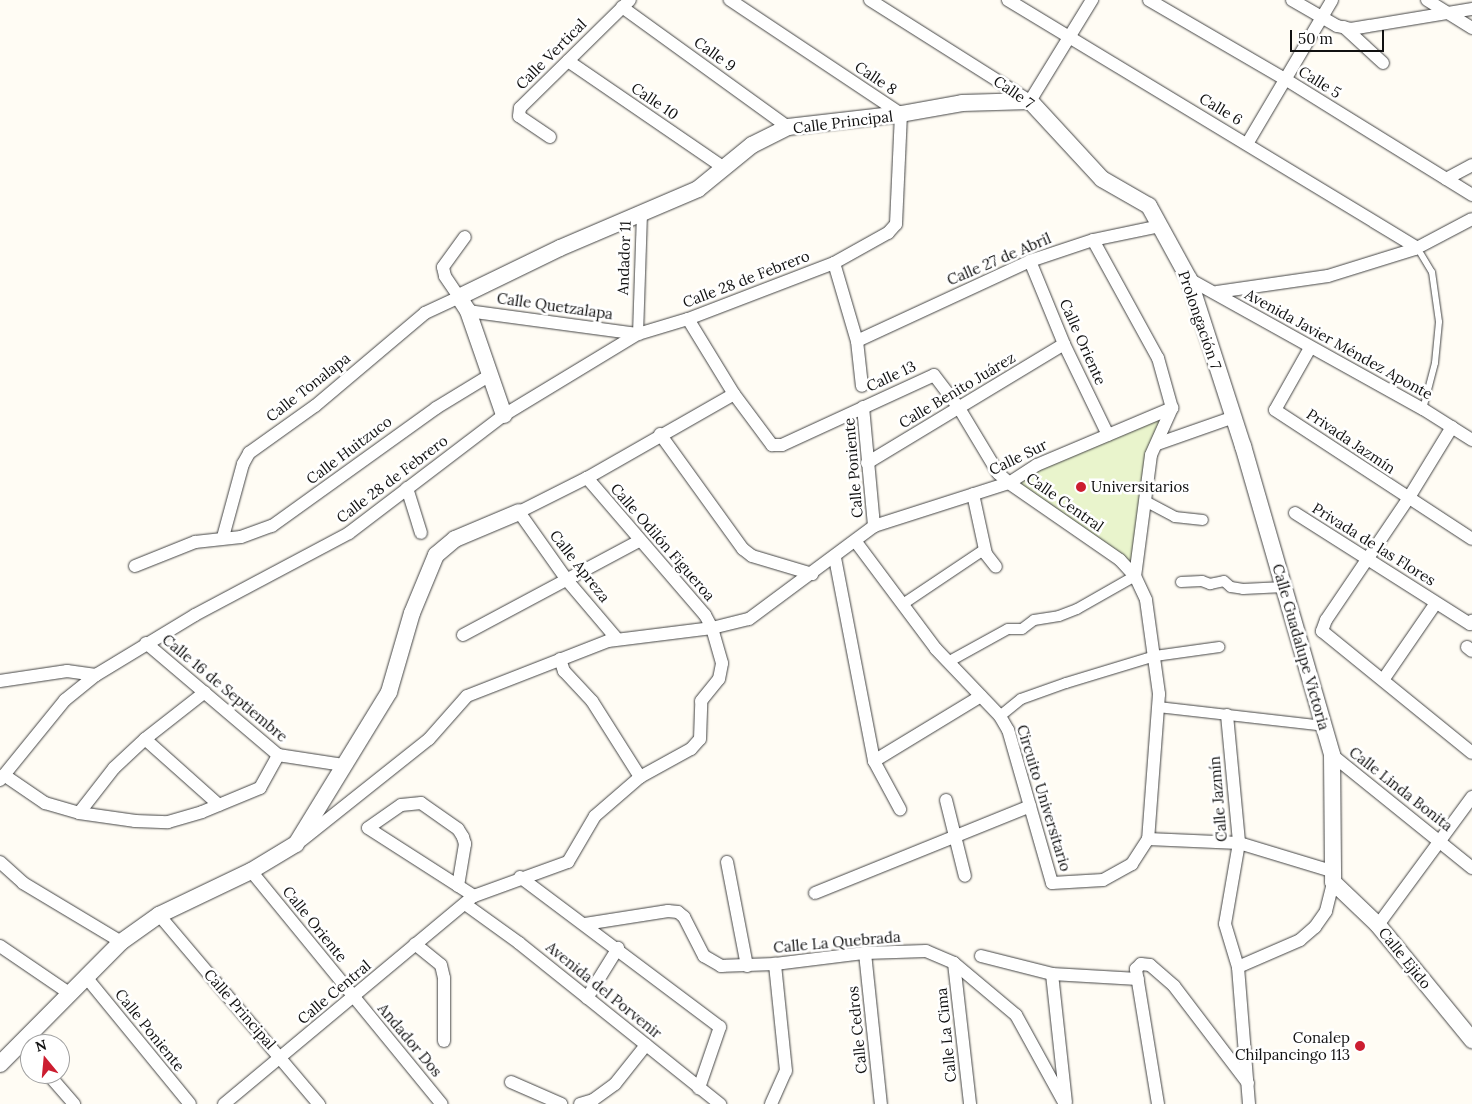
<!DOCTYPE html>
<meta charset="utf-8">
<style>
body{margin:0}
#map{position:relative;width:1472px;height:1104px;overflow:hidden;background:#fffcf4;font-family:Lora,serif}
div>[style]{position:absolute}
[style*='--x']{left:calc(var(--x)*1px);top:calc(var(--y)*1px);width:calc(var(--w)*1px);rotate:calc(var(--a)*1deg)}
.pitch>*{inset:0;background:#e9f4cc}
.roads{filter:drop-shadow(0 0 1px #444) drop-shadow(0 0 1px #444)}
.service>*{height:6px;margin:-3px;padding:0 3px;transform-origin:3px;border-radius:3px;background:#fff}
.pedestrian>*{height:10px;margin:-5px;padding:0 5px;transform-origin:5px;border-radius:5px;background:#fff}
.minor>*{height:12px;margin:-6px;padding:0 6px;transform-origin:6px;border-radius:6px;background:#fff}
.tertiary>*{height:16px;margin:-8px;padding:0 8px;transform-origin:8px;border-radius:8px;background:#fff}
.dots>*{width:14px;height:14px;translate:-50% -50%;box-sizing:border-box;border:2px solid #fff;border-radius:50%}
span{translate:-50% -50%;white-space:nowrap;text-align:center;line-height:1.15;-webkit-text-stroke:5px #fff;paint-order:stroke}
.street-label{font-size:15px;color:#111}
.poi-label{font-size:15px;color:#111}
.left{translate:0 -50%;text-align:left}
.right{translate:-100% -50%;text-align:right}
.north{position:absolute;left:20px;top:1034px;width:50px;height:50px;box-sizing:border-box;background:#fff;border:1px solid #a0a0a0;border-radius:50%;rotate:343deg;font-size:14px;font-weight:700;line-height:20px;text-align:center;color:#111}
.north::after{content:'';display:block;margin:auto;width:18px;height:22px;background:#cc1d30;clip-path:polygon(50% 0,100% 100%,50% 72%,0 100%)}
.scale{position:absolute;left:1290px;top:30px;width:94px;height:22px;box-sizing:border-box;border:2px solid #111;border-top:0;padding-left:6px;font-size:15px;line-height:18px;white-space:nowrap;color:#111;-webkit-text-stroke:4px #fff;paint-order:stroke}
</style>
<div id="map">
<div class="pitch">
<div style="clip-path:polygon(1167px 414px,1132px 566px,1015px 484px,1043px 466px)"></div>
</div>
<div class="roads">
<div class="service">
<div style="--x:1421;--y:254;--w:21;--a:59"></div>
<div style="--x:1432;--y:272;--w:50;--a:82"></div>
<div style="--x:1439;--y:322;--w:41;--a:95.6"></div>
<div style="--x:1435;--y:363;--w:48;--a:104.6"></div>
</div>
<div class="pedestrian">
<div style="--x:638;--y:334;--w:121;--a:-88.1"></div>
<div style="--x:1147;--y:502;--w:32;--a:28"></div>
<div style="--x:1175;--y:517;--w:28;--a:6"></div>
<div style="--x:1181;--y:582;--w:21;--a:-3"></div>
<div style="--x:1202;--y:581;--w:9;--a:21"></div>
<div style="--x:1210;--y:584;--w:14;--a:-12"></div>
<div style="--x:1224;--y:581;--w:9;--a:41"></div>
<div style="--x:1231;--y:587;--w:12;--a:9"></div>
<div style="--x:1243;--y:589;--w:41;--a:-2.8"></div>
<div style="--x:903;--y:604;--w:99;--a:-33.9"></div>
<div style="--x:948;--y:662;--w:68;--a:-28.8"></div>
<div style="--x:1008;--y:629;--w:14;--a:0"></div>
<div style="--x:1022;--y:629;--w:15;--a:-37"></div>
<div style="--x:1034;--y:620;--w:25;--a:-9"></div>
<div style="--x:1059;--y:616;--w:19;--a:-21"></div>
<div style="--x:1077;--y:609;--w:67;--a:-29.6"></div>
<div style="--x:1158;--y:707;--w:167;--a:6.5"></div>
<div style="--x:1000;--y:716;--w:27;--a:-39"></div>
<div style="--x:1021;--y:699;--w:48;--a:-19.6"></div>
<div style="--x:1066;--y:683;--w:93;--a:-16.9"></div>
<div style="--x:1155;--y:656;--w:65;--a:-8"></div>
</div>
<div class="minor">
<div style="--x:870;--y:0;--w:189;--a:32.3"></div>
<div style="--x:1030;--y:101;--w:119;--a:-58.5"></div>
<div style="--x:1008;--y:0;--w:478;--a:31.2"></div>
<div style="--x:1149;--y:0;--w:157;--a:30.2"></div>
<div style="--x:1285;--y:79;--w:220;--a:31.8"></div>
<div style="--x:1292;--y:0;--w:52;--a:30"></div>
<div style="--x:1337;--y:26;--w:14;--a:12"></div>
<div style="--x:1351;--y:29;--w:123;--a:-9.4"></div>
<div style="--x:1427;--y:0;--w:53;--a:31.9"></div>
<div style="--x:622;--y:7;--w:205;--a:35.9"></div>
<div style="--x:1344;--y:27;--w:53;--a:42.7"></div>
<div style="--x:568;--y:61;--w:188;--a:34.4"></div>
<div style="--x:550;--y:137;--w:37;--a:-146"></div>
<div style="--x:519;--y:116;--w:8;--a:-83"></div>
<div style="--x:520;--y:108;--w:154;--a:-44.5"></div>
<div style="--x:1247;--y:144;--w:167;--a:-59.4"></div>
<div style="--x:1446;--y:179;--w:30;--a:-28"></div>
<div style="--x:1093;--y:240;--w:135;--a:61.2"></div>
<div style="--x:1158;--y:358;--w:52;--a:74.4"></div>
<div style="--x:1172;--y:408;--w:51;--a:114.1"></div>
<div style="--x:1151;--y:455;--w:122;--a:97.5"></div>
<div style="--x:1030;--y:261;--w:90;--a:67.7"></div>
<div style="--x:1064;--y:344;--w:101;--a:64.2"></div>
<div style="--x:834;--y:263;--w:81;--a:73.6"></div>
<div style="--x:857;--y:341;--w:45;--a:83.7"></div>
<div style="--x:1189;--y:279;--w:268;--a:29.1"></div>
<div style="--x:1423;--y:409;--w:58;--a:32.3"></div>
<div style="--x:1217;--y:292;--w:112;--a:-8.2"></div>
<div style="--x:1328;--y:276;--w:91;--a:-17.2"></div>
<div style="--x:1415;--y:249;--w:64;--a:-27.8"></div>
<div style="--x:468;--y:311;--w:172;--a:7.7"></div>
<div style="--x:688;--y:319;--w:88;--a:58.5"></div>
<div style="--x:734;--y:394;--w:64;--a:53.3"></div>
<div style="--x:772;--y:445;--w:10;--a:0"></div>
<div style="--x:782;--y:445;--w:167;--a:-24.7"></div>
<div style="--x:934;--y:375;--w:41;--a:52.9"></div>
<div style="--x:959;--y:408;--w:76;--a:59"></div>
<div style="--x:998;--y:473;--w:15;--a:42"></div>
<div style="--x:1009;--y:483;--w:135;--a:34.7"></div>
<div style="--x:1120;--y:560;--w:22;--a:47"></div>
<div style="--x:1135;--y:576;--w:26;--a:65"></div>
<div style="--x:1146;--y:600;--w:95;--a:82.1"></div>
<div style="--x:1159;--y:694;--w:145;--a:94.3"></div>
<div style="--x:1148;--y:839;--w:30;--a:123"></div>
<div style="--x:1132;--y:864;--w:33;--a:151"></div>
<div style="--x:1103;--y:880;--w:51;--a:176.6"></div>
<div style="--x:1052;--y:883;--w:159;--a:-106"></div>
<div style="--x:1008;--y:730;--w:16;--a:-120"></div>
<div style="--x:1000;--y:716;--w:93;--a:-133.7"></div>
<div style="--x:936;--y:649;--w:134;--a:-126.8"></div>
<div style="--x:857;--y:341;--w:191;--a:-24.8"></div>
<div style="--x:1030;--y:261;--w:66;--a:-18.4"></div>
<div style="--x:1093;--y:240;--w:68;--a:-11.8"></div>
<div style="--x:1310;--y:348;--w:71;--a:119.4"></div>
<div style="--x:1275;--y:410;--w:235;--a:33.2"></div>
<div style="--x:863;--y:407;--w:120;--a:84.7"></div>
<div style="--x:1452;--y:427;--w:84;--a:121.4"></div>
<div style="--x:1408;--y:499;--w:146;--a:124.1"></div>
<div style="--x:1326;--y:620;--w:12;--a:110"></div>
<div style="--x:1322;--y:631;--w:193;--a:39.1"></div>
<div style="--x:660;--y:434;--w:142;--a:54.2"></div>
<div style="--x:743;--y:549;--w:11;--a:38"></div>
<div style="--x:752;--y:556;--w:63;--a:16.7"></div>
<div style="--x:1157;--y:444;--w:82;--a:-19.3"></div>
<div style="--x:867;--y:463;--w:230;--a:-31.1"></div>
<div style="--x:407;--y:488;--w:47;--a:72.7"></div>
<div style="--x:973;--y:494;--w:61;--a:77.8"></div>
<div style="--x:986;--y:554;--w:16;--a:52"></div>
<div style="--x:1295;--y:513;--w:207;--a:32.4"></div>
<div style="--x:1470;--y:624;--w:4;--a:-56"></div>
<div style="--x:223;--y:537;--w:76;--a:-74.7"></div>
<div style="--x:243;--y:464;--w:13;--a:-61"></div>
<div style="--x:249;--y:453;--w:81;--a:-35.5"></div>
<div style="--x:315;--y:406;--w:144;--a:-40.2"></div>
<div style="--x:425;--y:313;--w:38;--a:-25"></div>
<div style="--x:459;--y:297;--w:25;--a:-124"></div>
<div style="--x:445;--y:276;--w:9;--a:-103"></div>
<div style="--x:443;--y:267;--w:37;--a:-54"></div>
<div style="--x:835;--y:558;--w:207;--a:79.1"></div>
<div style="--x:874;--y:761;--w:55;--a:61.6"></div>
<div style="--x:135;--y:566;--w:65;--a:-21.8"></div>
<div style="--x:195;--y:542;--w:46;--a:-6.2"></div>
<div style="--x:241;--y:537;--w:33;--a:-20"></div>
<div style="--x:272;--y:526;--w:202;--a:-35.7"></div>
<div style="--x:436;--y:408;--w:63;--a:-31.4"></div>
<div style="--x:463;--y:635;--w:200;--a:-28.1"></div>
<div style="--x:617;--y:639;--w:77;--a:-130.3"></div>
<div style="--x:567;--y:580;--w:83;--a:-125.2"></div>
<div style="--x:519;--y:512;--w:76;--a:-26.6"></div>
<div style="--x:587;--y:478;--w:169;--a:-29.7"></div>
<div style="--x:146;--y:643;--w:173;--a:40.3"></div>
<div style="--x:278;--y:755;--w:66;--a:8.7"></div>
<div style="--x:1467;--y:647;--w:6;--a:39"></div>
<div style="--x:560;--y:659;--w:13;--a:72"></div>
<div style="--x:564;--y:671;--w:41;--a:47"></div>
<div style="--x:592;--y:701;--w:90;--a:57.7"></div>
<div style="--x:1383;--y:680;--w:93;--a:-55.5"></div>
<div style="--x:0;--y:681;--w:68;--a:-8.5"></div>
<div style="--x:67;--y:671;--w:29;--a:8"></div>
<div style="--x:1227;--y:715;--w:129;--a:84.6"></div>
<div style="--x:1239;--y:843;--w:82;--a:99.8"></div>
<div style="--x:1225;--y:924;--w:45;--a:73.2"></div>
<div style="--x:145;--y:739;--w:99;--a:41.7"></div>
<div style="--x:1332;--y:755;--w:180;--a:38.9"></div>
<div style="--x:874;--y:761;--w:125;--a:-31.3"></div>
<div style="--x:4;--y:775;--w:50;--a:34.3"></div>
<div style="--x:45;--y:803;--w:35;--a:16"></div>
<div style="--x:79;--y:813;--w:57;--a:8.1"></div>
<div style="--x:135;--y:821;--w:33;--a:2"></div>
<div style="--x:168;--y:822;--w:35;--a:-16"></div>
<div style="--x:202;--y:812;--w:63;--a:-22.5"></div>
<div style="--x:260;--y:788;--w:38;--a:-61"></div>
<div style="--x:0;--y:780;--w:103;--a:-50.9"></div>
<div style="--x:65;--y:700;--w:40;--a:-39"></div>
<div style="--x:96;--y:675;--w:116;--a:-31.2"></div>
<div style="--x:195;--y:615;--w:174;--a:-28"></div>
<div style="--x:349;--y:533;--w:195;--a:-37.3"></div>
<div style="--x:504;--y:415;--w:157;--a:-31.2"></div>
<div style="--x:638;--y:334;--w:52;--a:-16.7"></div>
<div style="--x:688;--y:319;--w:156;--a:-21"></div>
<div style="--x:834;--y:263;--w:62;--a:-29.1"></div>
<div style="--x:888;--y:233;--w:12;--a:-48"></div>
<div style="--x:896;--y:224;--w:110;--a:-87.4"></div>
<div style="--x:901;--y:114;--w:206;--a:-146.3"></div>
<div style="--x:946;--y:800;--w:78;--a:76"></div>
<div style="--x:79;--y:813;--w:57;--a:-52.1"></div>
<div style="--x:114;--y:768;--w:42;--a:-43.1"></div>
<div style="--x:145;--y:739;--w:76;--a:-38.1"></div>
<div style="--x:1148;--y:839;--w:91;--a:2.5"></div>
<div style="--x:1239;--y:843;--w:100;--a:16.8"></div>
<div style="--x:302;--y:840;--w:162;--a:-38.5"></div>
<div style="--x:429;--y:739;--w:57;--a:-48.5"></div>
<div style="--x:467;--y:696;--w:151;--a:-21.3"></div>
<div style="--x:608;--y:641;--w:105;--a:-7.1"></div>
<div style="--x:712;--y:628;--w:38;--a:-14"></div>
<div style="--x:749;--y:619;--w:156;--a:-36.6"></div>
<div style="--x:874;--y:526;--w:142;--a:-17.7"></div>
<div style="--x:1009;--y:483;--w:33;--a:-33"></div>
<div style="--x:1037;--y:465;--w:147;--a:-22.9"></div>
<div style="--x:0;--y:862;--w:31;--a:42"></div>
<div style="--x:23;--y:883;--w:114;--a:31"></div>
<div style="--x:727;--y:862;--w:106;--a:79.1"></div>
<div style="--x:251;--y:871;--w:301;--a:50.7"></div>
<div style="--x:520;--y:877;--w:250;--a:36.9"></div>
<div style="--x:720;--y:1027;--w:65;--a:109"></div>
<div style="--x:458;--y:886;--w:43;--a:-80.5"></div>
<div style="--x:465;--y:844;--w:7;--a:-106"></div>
<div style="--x:463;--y:837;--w:9;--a:-122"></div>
<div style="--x:458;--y:829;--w:45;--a:-144.9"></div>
<div style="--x:421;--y:803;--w:20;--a:174"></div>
<div style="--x:401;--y:805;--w:40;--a:145.1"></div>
<div style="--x:368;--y:828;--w:126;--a:32.7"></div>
<div style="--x:815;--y:893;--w:232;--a:-22"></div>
<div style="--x:465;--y:904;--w:67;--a:35.8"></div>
<div style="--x:519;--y:943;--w:258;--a:38.7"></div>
<div style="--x:159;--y:915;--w:248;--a:49.8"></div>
<div style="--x:585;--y:924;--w:84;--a:-8.9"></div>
<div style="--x:668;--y:911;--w:10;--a:6"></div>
<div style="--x:678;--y:912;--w:8;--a:40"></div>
<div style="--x:684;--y:917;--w:44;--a:62.9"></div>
<div style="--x:704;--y:956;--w:20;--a:30"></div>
<div style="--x:721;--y:966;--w:54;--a:-2.1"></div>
<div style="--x:775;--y:964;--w:91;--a:-7"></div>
<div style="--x:865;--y:953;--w:61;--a:-1.9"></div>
<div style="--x:926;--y:951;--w:30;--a:23"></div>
<div style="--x:954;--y:963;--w:81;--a:40"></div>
<div style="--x:1016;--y:1015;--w:102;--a:61.2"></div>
<div style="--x:1378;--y:925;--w:159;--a:-53.7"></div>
<div style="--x:415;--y:944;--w:33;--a:39"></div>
<div style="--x:441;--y:965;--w:13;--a:77"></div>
<div style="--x:444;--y:978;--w:63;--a:90"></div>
<div style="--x:0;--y:946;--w:83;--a:34.3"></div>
<div style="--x:865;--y:953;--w:152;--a:84"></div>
<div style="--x:981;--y:956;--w:73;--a:14.2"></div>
<div style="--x:1052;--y:974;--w:86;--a:3.3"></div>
<div style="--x:954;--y:963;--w:142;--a:83.5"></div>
<div style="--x:1052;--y:974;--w:129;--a:83.8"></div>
<div style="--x:86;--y:977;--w:164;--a:50.7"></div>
<div style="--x:587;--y:998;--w:59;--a:-58.2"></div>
<div style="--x:20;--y:1042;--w:15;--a:48"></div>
<div style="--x:48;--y:1074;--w:40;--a:49"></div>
<div style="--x:511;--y:1082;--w:55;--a:23.7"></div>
<div style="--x:224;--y:1104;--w:325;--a:-39.8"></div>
<div style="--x:474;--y:896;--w:100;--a:-19.9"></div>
<div style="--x:568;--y:862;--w:53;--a:-59.6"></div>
<div style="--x:595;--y:816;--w:60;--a:-40.9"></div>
<div style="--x:640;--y:777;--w:58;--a:-28.8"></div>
<div style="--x:691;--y:749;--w:13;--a:-48"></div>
<div style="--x:700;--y:739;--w:38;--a:-88"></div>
<div style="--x:701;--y:701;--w:28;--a:-51"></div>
<div style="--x:719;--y:679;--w:16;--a:-79"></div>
<div style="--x:722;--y:663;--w:36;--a:-106"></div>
<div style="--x:712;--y:628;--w:15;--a:-118"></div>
<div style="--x:705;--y:615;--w:181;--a:-130.7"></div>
<div style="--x:580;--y:1104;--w:14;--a:-17"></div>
<div style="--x:593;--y:1100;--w:27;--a:-36"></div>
<div style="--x:615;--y:1084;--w:50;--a:-51.5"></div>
<div style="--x:771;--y:1104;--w:36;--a:-66"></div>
<div style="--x:786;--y:1071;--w:108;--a:-95.9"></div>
<div style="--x:1158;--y:1104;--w:137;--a:-99.3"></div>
<div style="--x:1136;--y:969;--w:7;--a:-45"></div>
<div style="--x:1141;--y:964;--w:9;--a:6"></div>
<div style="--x:1150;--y:965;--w:32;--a:41"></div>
<div style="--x:1174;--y:986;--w:122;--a:52.7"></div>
<div style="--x:1249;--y:1104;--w:137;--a:-94.6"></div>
<div style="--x:1238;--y:967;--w:68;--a:-23.5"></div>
<div style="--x:1300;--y:940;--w:20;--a:-41"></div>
<div style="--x:1315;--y:927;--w:19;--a:-55"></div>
<div style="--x:1326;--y:911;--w:30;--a:-76"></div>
</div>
<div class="tertiary">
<div style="--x:504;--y:415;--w:110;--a:-109.1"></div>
<div style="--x:468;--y:311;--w:17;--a:-123"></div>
<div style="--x:459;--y:297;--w:112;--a:-25.9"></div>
<div style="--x:560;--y:248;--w:150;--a:-23.1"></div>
<div style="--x:698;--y:189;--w:70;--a:-39.2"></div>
<div style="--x:752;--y:145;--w:40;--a:-26.6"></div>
<div style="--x:788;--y:127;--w:114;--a:-6.6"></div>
<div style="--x:901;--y:114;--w:62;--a:-10.2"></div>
<div style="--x:962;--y:103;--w:68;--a:-1.7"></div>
<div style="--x:1030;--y:101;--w:106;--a:47.3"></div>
<div style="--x:1102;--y:179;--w:54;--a:29.9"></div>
<div style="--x:1149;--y:206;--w:83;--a:61.3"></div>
<div style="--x:1189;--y:279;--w:176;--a:72.1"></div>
<div style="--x:1243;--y:446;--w:322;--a:73.9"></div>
<div style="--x:1332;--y:755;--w:127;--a:89.5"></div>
<div style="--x:1333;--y:882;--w:62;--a:43.7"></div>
<div style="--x:1378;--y:925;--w:149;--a:50.7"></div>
<div style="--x:0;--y:1064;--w:172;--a:-45.2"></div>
<div style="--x:121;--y:942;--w:47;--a:-35.4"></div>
<div style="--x:159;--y:915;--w:102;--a:-25.6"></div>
<div style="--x:251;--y:871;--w:52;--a:-31"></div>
<div style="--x:296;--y:844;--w:178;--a:-58.5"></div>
<div style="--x:389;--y:692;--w:82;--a:-73.8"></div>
<div style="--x:412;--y:613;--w:63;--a:-67.5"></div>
<div style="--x:436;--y:555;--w:25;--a:-40"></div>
<div style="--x:455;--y:539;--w:69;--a:-22.9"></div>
</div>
</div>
<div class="dots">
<div style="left:1081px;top:487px;background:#cc1d30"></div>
<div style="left:1360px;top:1046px;background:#cc1d30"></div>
</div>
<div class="street-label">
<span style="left:551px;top:54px;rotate:-45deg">Calle Vertical</span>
<span style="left:715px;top:54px;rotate:36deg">Calle 9</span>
<span style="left:876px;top:78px;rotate:34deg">Calle 8</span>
<span style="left:1320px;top:82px;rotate:32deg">Calle 5</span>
<span style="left:1014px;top:92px;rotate:35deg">Calle 7</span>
<span style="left:655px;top:101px;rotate:34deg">Calle 10</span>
<span style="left:1221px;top:109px;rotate:31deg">Calle 6</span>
<span style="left:843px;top:122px;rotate:-7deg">Calle Principal</span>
<span style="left:624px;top:258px;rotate:-88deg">Andador 11</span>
<span style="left:999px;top:259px;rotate:-23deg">Calle 27 de Abril</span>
<span style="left:746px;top:279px;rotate:-21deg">Calle 28 de Febrero</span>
<span style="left:555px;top:306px;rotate:8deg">Calle Quetzalapa</span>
<span style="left:1200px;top:320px;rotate:71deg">Prolongación 7</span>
<span style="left:1083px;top:342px;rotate:66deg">Calle Oriente</span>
<span style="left:1339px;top:344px;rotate:29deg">Avenida Javier Méndez Aponte</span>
<span style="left:891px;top:376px;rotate:-25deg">Calle 13</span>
<span style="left:308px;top:387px;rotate:-38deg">Calle Tonalapa</span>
<span style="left:957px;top:390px;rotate:-31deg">Calle Benito Juárez</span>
<span style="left:1351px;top:441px;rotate:34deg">Privada Jazmín</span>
<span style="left:349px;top:450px;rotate:-37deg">Calle Huitzuco</span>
<span style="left:1018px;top:457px;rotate:-26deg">Calle Sur</span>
<span style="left:853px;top:468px;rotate:-95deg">Calle Poniente</span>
<span style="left:392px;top:479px;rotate:-37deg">Calle 28 de Febrero</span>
<span style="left:1065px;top:502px;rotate:35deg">Calle Central</span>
<span style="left:663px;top:542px;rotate:49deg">Calle Odilón Figueroa</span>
<span style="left:1374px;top:544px;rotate:32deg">Privada de las Flores</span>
<span style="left:580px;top:566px;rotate:52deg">Calle Apreza</span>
<span style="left:1301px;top:647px;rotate:74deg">Calle Guadalupe Victoria</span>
<span style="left:225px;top:688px;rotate:40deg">Calle 16 de Septiembre</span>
<span style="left:1401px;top:789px;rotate:38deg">Calle Linda Bonita</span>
<span style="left:1044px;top:798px;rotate:73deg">Circuito Universitario</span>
<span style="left:1218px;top:799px;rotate:-95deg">Calle Jazmín</span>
<span style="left:315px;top:924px;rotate:51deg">Calle Oriente</span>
<span style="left:837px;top:942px;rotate:-5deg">Calle La Quebrada</span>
<span style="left:1405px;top:958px;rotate:51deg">Calle Ejido</span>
<span style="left:604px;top:990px;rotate:39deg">Avenida del Porvenir</span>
<span style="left:334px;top:992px;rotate:-40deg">Calle Central</span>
<span style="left:240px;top:1009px;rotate:49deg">Calle Principal</span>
<span style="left:150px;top:1030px;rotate:51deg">Calle Poniente</span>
<span style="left:857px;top:1030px;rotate:-96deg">Calle Cedros</span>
<span style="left:946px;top:1035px;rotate:-96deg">Calle La Cima</span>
<span style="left:410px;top:1040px;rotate:50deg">Andador Dos</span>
</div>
<div class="poi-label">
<span class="left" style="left:1091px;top:487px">Universitarios</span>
<span class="right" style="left:1350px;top:1046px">Conalep<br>Chilpancingo 113</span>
</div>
<div class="north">N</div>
<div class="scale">50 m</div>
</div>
